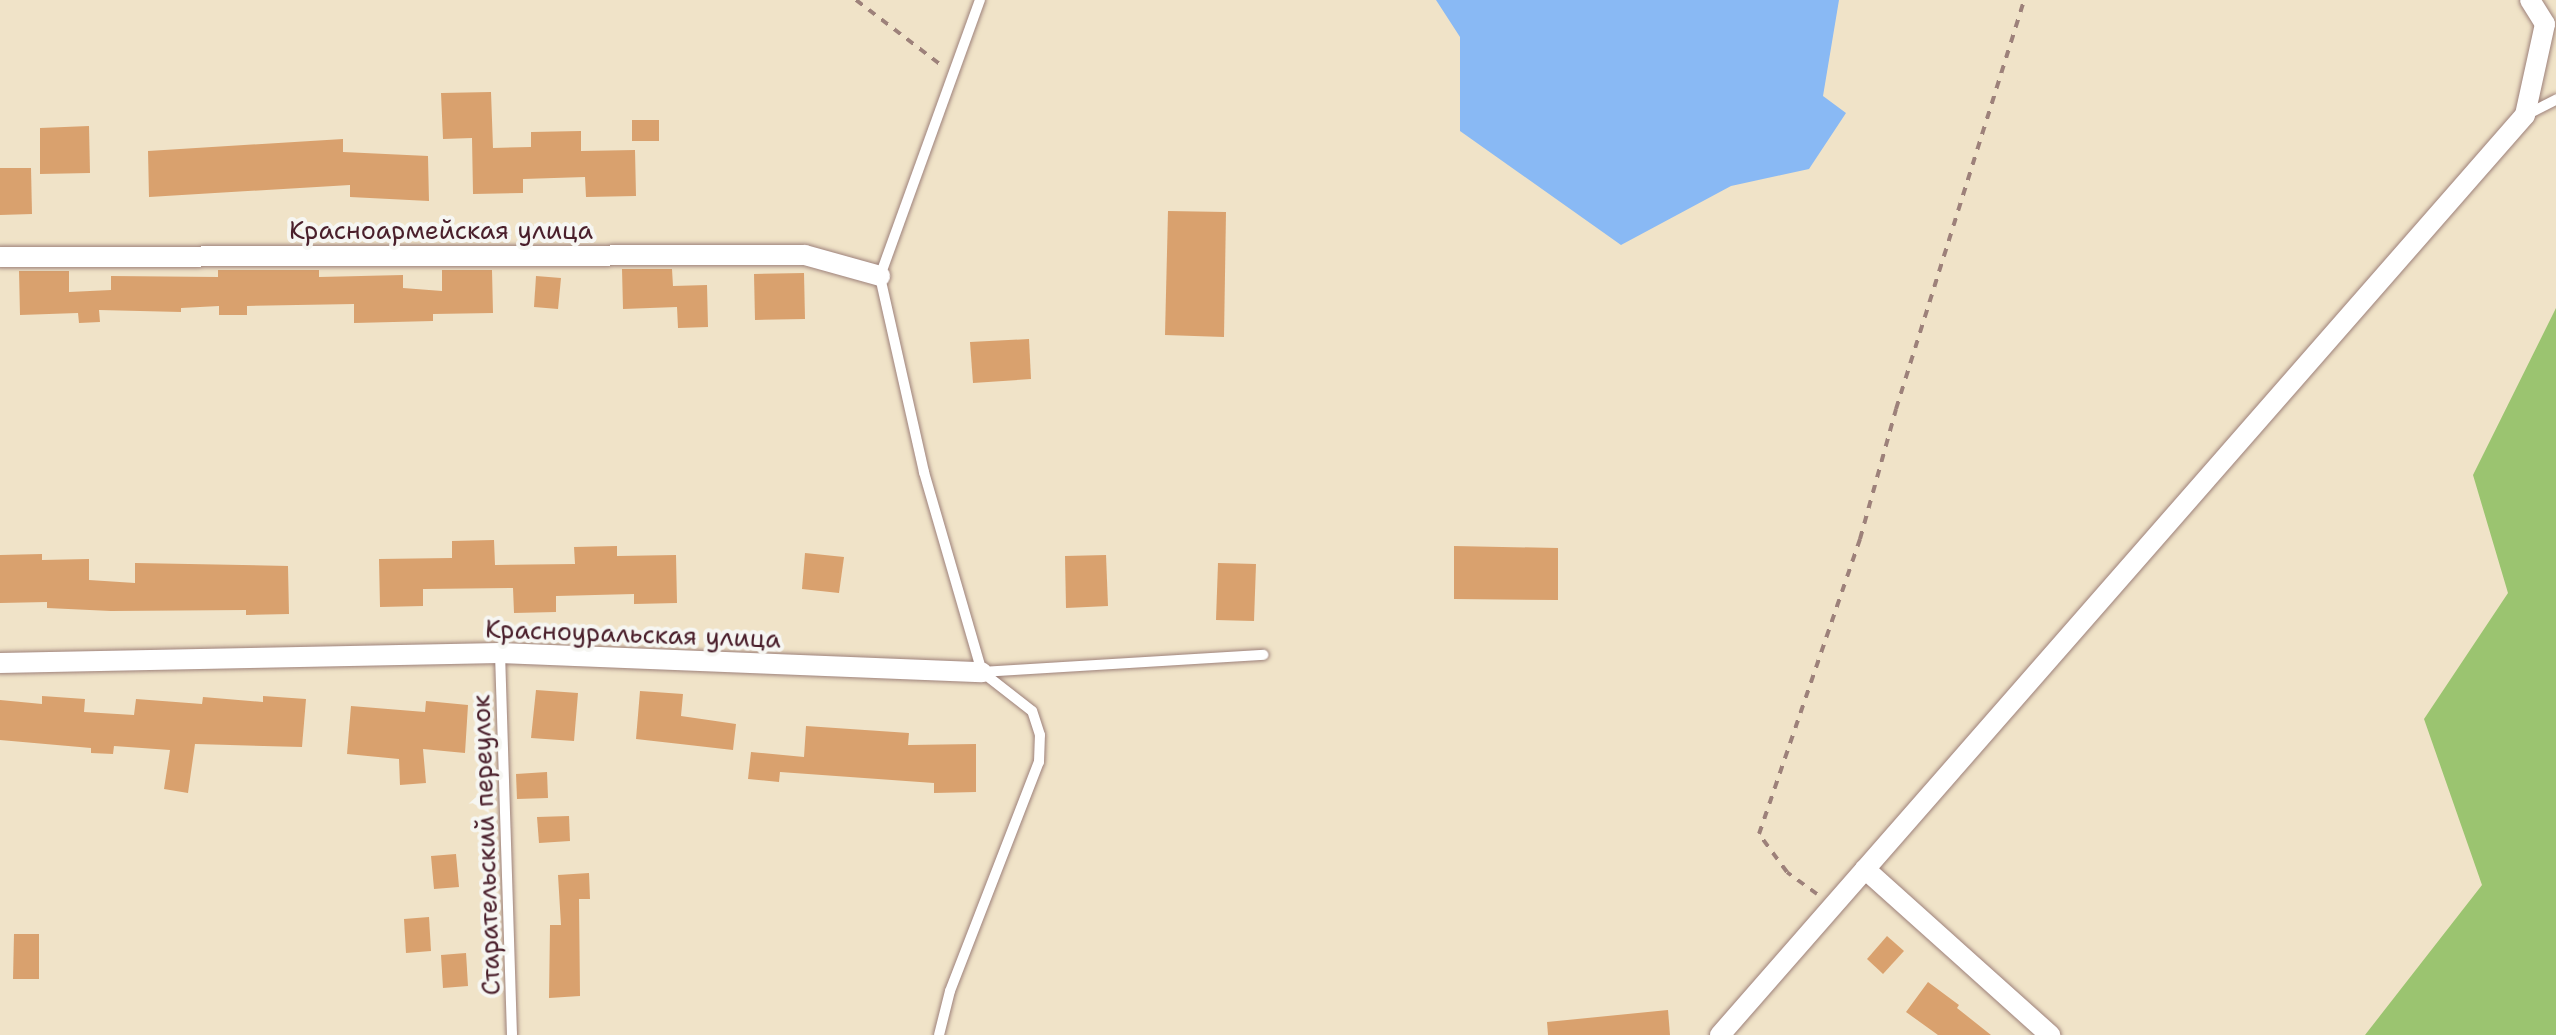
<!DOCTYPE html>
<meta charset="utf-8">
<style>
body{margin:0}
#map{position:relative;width:2556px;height:1035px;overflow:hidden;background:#f0e3c8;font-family:"Shantell Sans",sans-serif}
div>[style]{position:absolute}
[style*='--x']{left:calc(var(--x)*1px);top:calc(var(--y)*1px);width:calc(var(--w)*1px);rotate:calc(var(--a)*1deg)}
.green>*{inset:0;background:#9bc470}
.water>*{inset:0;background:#89b9f4}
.building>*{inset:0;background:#d9a16e}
.path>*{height:4px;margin-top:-2px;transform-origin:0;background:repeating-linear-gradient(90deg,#9d817a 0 8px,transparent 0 16px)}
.roads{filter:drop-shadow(0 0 2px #9d817a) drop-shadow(0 0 2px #9d817a)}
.lane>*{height:10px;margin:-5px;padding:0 5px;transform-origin:5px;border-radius:5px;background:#fff}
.street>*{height:20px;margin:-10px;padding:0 10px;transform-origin:10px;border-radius:10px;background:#fff}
span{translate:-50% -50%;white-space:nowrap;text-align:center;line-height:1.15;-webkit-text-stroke:8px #f6f6f2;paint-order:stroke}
.street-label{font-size:25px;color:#4a1f2b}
</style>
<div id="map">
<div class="green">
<div style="clip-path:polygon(2556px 308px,2556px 1035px,2365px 1035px,2482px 885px,2424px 719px,2508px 593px,2473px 475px)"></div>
</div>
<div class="water">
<div style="clip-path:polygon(1436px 0,1839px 0,1823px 96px,1846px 113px,1809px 169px,1731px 186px,1621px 245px,1460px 131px,1460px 37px)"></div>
</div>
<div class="building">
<div style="clip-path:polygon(491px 92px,493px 148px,531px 147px,531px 132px,581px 131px,581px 151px,635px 150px,636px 196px,586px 197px,585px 177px,523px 179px,523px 193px,473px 194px,472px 138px,443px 139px,441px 93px)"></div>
<div style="clip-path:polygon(632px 120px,659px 120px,659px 141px,632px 141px)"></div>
<div style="clip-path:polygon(89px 126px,90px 173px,40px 174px,40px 128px)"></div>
<div style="clip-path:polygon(343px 139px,343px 152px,428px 156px,429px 201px,350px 197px,350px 185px,149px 197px,148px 151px)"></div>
<div style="clip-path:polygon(0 168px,31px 168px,32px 214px,0 215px)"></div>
<div style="clip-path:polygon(1168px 211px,1226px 212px,1224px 337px,1165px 335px)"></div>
<div style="clip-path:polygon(622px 269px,672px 269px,673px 286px,707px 285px,708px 327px,678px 328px,677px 307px,623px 309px)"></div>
<div style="clip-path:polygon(218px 270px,319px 270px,319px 277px,403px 275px,403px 288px,442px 291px,442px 270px,492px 270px,493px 313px,433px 314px,433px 321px,354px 323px,354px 304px,247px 306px,247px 315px,219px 315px,219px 306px,181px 308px,181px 312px,99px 310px,100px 322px,79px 323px,78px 313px,20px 315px,19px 271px,69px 271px,69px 292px,111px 290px,111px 276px,218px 277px)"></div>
<div style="clip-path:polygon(804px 273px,805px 319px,755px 320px,754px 274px)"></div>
<div style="clip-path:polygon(536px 276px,561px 278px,558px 309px,534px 307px)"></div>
<div style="clip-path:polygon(1029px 339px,1031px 379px,973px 383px,970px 342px)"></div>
<div style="clip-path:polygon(494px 540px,495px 565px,575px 564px,574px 547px,617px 546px,617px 556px,676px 555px,677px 603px,634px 604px,634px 594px,556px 596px,556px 612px,514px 613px,513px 588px,423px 589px,423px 606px,380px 607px,379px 559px,452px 558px,452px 541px)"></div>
<div style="clip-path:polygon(1454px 546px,1558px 548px,1558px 600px,1454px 599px)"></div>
<div style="clip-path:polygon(805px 553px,844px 557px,839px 593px,802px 589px)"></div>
<div style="clip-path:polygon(42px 554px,42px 560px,89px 559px,89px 580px,135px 583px,135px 563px,288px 566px,289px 614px,246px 615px,246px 610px,111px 611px,47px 608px,47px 602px,0 603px,0 555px)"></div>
<div style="clip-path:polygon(1106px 555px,1108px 606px,1066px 608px,1065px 556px)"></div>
<div style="clip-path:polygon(1218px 563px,1256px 564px,1254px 621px,1216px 620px)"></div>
<div style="clip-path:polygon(536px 690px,578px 693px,574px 741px,531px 738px)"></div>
<div style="clip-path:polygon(640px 691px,683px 694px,681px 716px,736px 724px,733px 750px,636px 739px)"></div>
<div style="clip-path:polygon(42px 696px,85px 699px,84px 712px,134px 715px,136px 699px,202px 704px,203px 697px,263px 702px,263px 696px,306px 699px,302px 747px,195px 744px,188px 793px,164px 789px,170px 750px,114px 746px,113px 754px,91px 753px,91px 748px,0 740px,0 700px,42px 704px)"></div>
<div style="clip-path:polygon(426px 701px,468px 705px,465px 753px,423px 749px,426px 783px,400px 785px,399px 759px,347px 754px,351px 706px,425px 712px)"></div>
<div style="clip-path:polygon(806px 726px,909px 733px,908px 745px,976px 744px,976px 792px,934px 793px,934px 783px,780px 772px,779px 782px,748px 779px,751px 752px,804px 757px)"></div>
<div style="clip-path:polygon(547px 772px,548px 798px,517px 799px,516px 774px)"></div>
<div style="clip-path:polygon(569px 816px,570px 841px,539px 843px,537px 817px)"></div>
<div style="clip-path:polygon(456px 854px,459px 887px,434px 889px,431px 856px)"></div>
<div style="clip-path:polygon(589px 873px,590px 899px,579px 899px,580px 996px,549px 998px,550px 925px,561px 925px,558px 875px)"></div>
<div style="clip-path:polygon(429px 917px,431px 951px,406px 953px,404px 919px)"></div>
<div style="clip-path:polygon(14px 934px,39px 934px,39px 979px,13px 979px)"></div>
<div style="clip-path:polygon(1887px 936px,1904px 951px,1883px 974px,1867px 959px)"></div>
<div style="clip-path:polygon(466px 953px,468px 986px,443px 988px,441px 955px)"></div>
<div style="clip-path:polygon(1928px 982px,1959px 1005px,1957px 1008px,1991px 1035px,1938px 1035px,1906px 1012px)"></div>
<div style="clip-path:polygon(1668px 1010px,1670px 1035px,1548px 1035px,1547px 1022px)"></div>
</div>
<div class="path">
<div style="--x:856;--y:0;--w:107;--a:37.4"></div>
<div style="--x:1817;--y:894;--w:37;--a:-144"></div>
<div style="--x:1787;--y:872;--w:47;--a:-126.4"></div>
<div style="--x:1759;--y:834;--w:312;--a:-71.1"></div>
<div style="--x:1860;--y:539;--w:135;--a:-74.5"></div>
<div style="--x:1896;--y:409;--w:429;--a:-72.6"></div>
</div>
<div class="roads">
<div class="lane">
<div style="--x:2526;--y:115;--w:34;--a:-27"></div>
<div style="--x:500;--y:653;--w:382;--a:88.2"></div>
<div style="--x:982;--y:672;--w:282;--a:-3.5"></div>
<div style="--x:939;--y:1035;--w:45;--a:-76"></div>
<div style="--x:950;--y:991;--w:246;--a:-68.8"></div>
<div style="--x:1039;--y:762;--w:27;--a:-88"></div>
<div style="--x:1040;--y:735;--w:25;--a:-108"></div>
<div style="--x:1032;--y:711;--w:63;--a:-142"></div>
<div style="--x:982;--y:672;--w:208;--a:-106.2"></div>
<div style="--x:924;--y:472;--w:201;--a:-102.7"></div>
<div style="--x:880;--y:276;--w:294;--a:-70.1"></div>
</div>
<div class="street">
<div style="--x:0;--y:257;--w:805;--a:-0.14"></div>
<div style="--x:805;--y:255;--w:78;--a:15.6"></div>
<div style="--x:0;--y:663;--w:500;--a:-1.15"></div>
<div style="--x:500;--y:653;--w:482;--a:2.3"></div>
<div style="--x:1865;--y:869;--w:249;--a:41.9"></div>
<div style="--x:1720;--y:1035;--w:1222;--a:-48.81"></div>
<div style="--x:2525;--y:115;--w:93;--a:-77.6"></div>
<div style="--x:2545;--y:24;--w:28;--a:-122"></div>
</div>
</div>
<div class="street-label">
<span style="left:441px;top:230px">Красноармейская улица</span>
<span style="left:633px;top:634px;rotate:2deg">Красноуральская улица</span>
<span style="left:486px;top:845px;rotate:-92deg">Старательский переулок</span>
</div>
</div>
